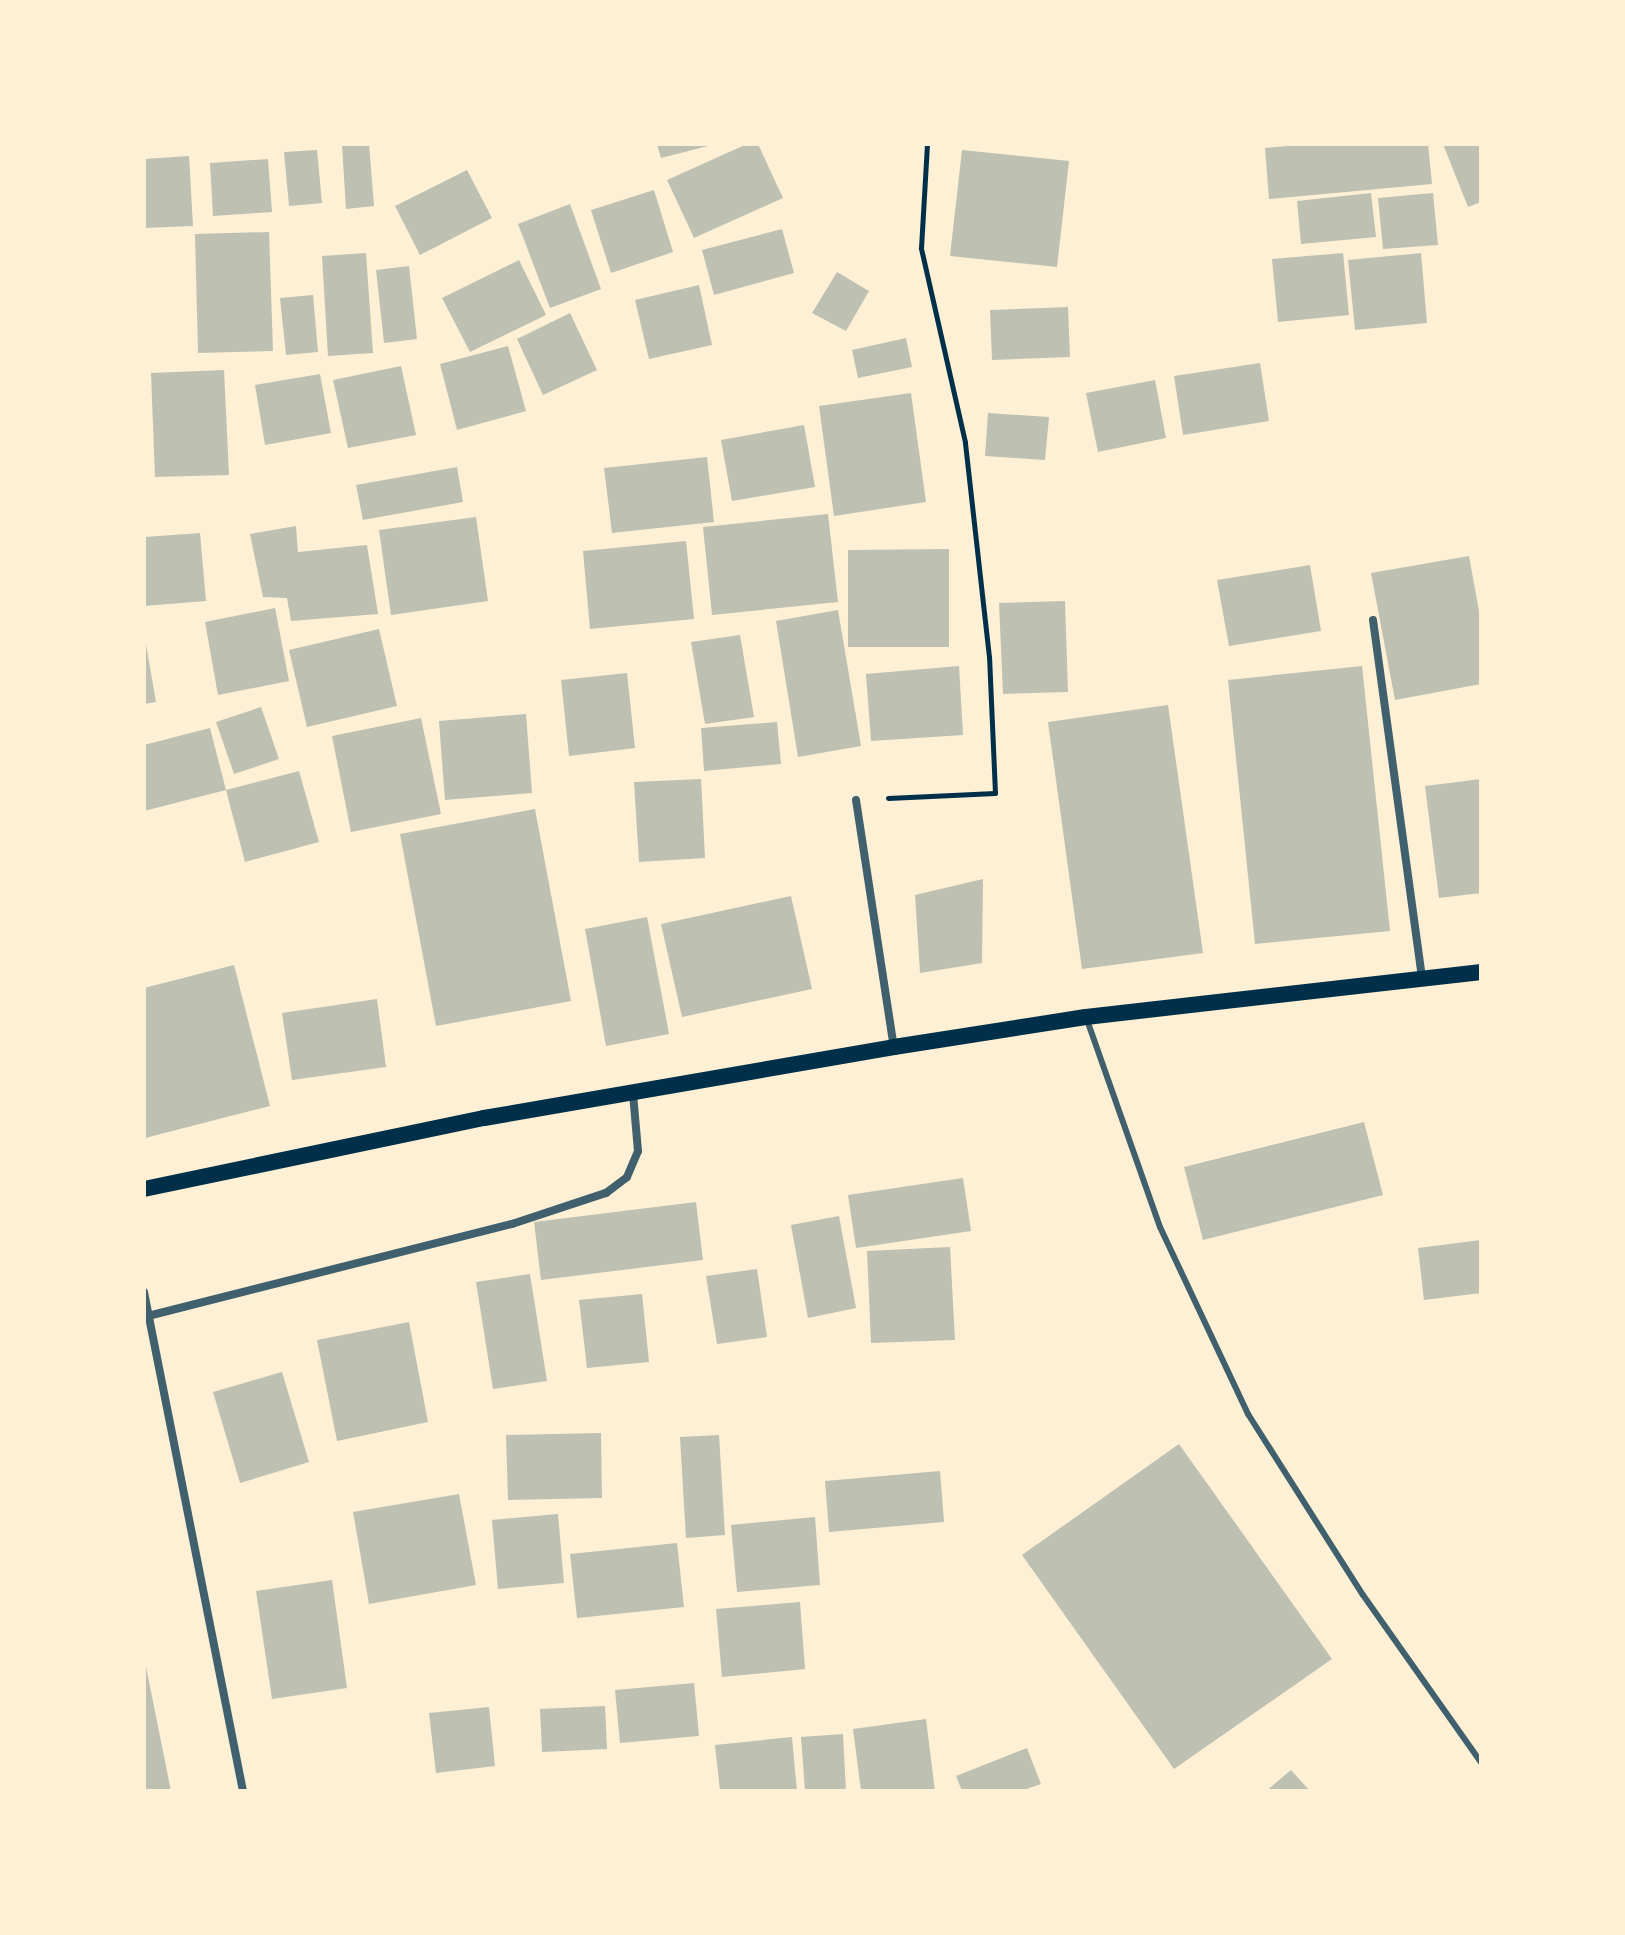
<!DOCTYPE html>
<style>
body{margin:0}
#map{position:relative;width:1625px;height:1935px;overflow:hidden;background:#fdf0d5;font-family:Mulish,sans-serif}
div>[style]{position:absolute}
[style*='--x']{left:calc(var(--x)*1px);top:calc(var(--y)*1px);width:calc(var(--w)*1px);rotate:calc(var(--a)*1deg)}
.building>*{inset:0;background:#bec0b2}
.path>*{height:5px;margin:-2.5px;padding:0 2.5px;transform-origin:2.5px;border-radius:2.5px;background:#003049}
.service>*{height:6px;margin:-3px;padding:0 3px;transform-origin:3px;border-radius:3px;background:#3f606c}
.minor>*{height:8px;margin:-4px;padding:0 4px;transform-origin:4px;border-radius:4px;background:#3f606c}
.secondary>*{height:16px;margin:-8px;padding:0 8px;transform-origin:8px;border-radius:8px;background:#003049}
span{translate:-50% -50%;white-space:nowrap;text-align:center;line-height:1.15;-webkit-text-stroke:8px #fdf0d5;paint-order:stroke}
.frame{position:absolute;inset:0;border:146px solid #fdf0d5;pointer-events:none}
</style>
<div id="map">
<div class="building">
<div style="clip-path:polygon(369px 144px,374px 206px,346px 209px,342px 145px)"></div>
<div style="clip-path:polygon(657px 144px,712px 144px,712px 145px,661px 158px)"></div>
<div style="clip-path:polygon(747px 144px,758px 144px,783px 198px,694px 238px,667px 180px)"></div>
<div style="clip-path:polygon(1311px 144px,1428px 144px,1432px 184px,1269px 199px,1265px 148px)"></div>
<div style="clip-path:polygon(1443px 144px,1481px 144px,1481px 202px,1468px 207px)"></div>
<div style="clip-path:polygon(317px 150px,322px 203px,289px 206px,284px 152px)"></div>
<div style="clip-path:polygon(962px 150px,1069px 161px,1057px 267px,950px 256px)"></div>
<div style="clip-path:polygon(189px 156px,193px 226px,144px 228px,144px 159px)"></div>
<div style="clip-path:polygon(268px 159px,272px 212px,213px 216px,210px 163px)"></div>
<div style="clip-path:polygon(467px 170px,492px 218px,420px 255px,395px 206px)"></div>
<div style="clip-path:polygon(654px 190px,673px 252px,611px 273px,591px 210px)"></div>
<div style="clip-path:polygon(1371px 193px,1376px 237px,1301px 244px,1297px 201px)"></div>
<div style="clip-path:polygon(1433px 193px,1438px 245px,1383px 249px,1378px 198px)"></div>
<div style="clip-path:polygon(570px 204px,601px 289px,550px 308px,518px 224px)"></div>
<div style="clip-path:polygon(782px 229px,794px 273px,714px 295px,702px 250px)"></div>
<div style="clip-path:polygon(269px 232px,273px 351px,198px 353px,195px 234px)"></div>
<div style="clip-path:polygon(366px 253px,373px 353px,328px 356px,322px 256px)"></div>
<div style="clip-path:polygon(1343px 253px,1349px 315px,1278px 322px,1272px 259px)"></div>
<div style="clip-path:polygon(1421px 253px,1427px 323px,1355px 330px,1348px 260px)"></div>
<div style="clip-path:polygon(519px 260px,546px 315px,470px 352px,442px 298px)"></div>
<div style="clip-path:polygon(409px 266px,417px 339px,384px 343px,376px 270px)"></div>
<div style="clip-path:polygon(837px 272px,869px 291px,846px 331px,812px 313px)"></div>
<div style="clip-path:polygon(699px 285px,712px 345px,649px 359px,635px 300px)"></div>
<div style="clip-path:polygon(313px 295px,318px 352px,286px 355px,280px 298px)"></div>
<div style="clip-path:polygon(1068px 307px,1070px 357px,992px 360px,990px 310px)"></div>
<div style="clip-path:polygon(570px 313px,597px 370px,543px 395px,517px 339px)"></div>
<div style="clip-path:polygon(906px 338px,912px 367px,858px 378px,852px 350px)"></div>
<div style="clip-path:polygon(508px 346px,526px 411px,457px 430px,440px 364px)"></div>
<div style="clip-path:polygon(1260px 363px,1269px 421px,1183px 435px,1174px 376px)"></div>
<div style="clip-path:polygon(401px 366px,416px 435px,348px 448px,333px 380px)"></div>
<div style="clip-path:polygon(224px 370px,229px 475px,155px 477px,151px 373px)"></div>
<div style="clip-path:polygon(320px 374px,331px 433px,265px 445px,255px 385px)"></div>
<div style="clip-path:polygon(1155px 380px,1166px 438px,1098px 452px,1086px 393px)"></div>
<div style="clip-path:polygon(911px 393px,926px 502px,834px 516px,819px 406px)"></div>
<div style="clip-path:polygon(988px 413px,1049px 417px,1045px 460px,985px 456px)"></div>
<div style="clip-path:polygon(804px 425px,815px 487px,732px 501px,721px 440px)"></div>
<div style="clip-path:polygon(707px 457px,714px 522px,612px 533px,604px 468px)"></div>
<div style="clip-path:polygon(457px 467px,463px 502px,363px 520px,356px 485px)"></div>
<div style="clip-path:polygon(828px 514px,838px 602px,712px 615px,703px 527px)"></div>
<div style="clip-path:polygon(476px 517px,488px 601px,391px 615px,379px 530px)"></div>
<div style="clip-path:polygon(296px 526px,298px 552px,367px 545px,378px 614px,291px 621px,287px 598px,263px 597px,250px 534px)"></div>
<div style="clip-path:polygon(200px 533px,206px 601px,144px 606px,144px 537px)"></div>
<div style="clip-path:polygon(686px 541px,694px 619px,590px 629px,583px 551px)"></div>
<div style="clip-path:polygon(949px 549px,949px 647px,848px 647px,848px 550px)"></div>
<div style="clip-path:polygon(1469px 556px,1481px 622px,1481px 684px,1395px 700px,1371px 573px)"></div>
<div style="clip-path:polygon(1310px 565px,1321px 631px,1229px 646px,1217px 580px)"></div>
<div style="clip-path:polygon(1065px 601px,1068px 692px,1003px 694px,999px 603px)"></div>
<div style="clip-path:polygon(275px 608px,289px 681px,218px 695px,205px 622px)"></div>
<div style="clip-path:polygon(838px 610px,861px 746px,798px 757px,776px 621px)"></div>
<div style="clip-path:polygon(379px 629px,397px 706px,307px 727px,289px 650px)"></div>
<div style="clip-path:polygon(144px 633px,156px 702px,144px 704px)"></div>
<div style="clip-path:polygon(740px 635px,754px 717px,705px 724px,691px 642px)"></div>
<div style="clip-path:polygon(959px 666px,963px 735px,871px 741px,866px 674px)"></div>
<div style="clip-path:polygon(1362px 666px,1390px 931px,1255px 944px,1228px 680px)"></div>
<div style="clip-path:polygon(627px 673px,635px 748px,569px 756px,561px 680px)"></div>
<div style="clip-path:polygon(1168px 705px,1203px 953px,1082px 969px,1048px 722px)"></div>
<div style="clip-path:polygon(261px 707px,279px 759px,234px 774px,216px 722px)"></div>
<div style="clip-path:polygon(526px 714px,532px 793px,445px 800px,439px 721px)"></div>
<div style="clip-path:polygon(421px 718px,441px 814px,351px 832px,332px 736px)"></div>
<div style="clip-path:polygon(777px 722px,781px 764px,704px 771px,701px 728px)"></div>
<div style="clip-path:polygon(210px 728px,226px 790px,144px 811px,144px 745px)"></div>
<div style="clip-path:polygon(299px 771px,319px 842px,245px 862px,226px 790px)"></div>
<div style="clip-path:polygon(701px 779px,705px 858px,639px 862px,634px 782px)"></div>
<div style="clip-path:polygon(1481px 779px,1481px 893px,1439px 898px,1425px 786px)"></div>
<div style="clip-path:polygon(535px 809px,571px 1001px,436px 1026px,400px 834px)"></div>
<div style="clip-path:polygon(983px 879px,982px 963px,920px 973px,915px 895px)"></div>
<div style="clip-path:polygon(791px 896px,812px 989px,682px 1017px,661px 924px)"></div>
<div style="clip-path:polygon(647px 917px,669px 1034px,606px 1046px,585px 929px)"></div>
<div style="clip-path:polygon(234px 965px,270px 1106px,145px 1138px,144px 988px)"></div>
<div style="clip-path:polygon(377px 999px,386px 1067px,292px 1080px,282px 1013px)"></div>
<div style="clip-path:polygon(1364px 1122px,1383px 1195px,1203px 1240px,1184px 1167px)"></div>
<div style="clip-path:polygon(963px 1178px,971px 1231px,856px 1248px,848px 1195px)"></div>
<div style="clip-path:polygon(696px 1202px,703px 1260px,541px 1280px,534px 1222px)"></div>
<div style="clip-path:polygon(839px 1216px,856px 1308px,808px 1318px,791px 1225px)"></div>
<div style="clip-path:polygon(1481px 1240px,1481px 1293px,1424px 1300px,1418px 1248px)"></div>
<div style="clip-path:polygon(950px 1247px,955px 1340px,871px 1343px,867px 1251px)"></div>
<div style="clip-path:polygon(757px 1269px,767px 1337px,717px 1344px,706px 1276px)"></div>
<div style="clip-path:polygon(530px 1274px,547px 1381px,493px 1389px,476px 1282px)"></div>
<div style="clip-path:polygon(642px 1294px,649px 1362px,587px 1368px,579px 1300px)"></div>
<div style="clip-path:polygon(409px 1322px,428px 1422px,337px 1441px,317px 1340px)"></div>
<div style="clip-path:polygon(282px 1372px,309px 1462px,240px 1483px,213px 1392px)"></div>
<div style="clip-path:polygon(601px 1433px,602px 1498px,508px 1500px,506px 1435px)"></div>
<div style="clip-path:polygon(719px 1435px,725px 1535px,686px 1538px,680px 1437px)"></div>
<div style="clip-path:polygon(1179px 1444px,1332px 1659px,1174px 1769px,1022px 1555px)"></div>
<div style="clip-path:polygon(940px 1471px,944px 1522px,829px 1532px,825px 1481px)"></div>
<div style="clip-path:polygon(459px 1494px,476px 1585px,369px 1604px,353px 1512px)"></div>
<div style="clip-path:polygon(558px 1514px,564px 1583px,498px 1589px,492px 1520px)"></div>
<div style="clip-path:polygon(815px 1517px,820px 1585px,737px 1592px,731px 1525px)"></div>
<div style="clip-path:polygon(677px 1543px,684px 1607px,577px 1618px,570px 1554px)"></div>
<div style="clip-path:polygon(332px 1580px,347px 1688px,272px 1699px,256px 1591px)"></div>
<div style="clip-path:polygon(800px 1602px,805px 1669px,722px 1677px,716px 1609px)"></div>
<div style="clip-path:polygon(144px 1662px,145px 1662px,171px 1791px,144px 1791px)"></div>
<div style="clip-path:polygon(694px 1683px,699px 1736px,620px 1743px,615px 1690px)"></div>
<div style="clip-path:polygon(605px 1706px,607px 1749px,542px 1752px,540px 1709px)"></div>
<div style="clip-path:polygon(489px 1707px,495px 1766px,436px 1773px,429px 1713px)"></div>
<div style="clip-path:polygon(926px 1719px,935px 1791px,861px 1791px,853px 1729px)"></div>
<div style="clip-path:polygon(843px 1734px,846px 1791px,805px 1791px,801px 1737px)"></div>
<div style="clip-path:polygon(792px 1737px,797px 1791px,720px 1791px,715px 1745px)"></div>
<div style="clip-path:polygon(1027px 1748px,1041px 1784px,1021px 1791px,962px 1791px,956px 1776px)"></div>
<div style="clip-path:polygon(1291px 1770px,1310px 1791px,1266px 1791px)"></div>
</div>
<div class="path">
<div style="--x:888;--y:798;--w:107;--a:-2.7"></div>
<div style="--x:995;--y:793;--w:136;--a:-92.5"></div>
<div style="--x:989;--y:657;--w:216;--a:-96.4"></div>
<div style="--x:965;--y:442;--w:199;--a:-102.8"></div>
<div style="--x:921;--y:248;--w:104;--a:-86.7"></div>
</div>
<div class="service">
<div style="--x:1086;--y:1017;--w:223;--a:70.6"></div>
<div style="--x:1160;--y:1227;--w:207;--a:64.8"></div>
<div style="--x:1248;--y:1414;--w:214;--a:57.6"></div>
<div style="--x:1363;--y:1595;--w:204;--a:54.8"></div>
</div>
<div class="minor">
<div style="--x:1373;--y:620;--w:361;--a:82.2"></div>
<div style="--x:856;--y:800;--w:250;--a:81.3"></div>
<div style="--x:144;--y:1292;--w:509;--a:78.78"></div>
<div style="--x:144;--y:1317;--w:380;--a:-14.2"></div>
<div style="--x:512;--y:1224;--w:99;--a:-18.3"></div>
<div style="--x:606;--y:1193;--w:26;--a:-37"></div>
<div style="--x:627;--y:1177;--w:28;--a:-67"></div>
<div style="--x:638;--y:1151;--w:57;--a:-95"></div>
</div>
<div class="secondary">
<div style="--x:144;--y:1189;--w:347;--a:-11.8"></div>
<div style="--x:484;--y:1118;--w:416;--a:-9.8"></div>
<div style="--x:894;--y:1047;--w:194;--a:-8.9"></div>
<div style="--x:1086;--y:1017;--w:398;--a:-6.5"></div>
</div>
<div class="frame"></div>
</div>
